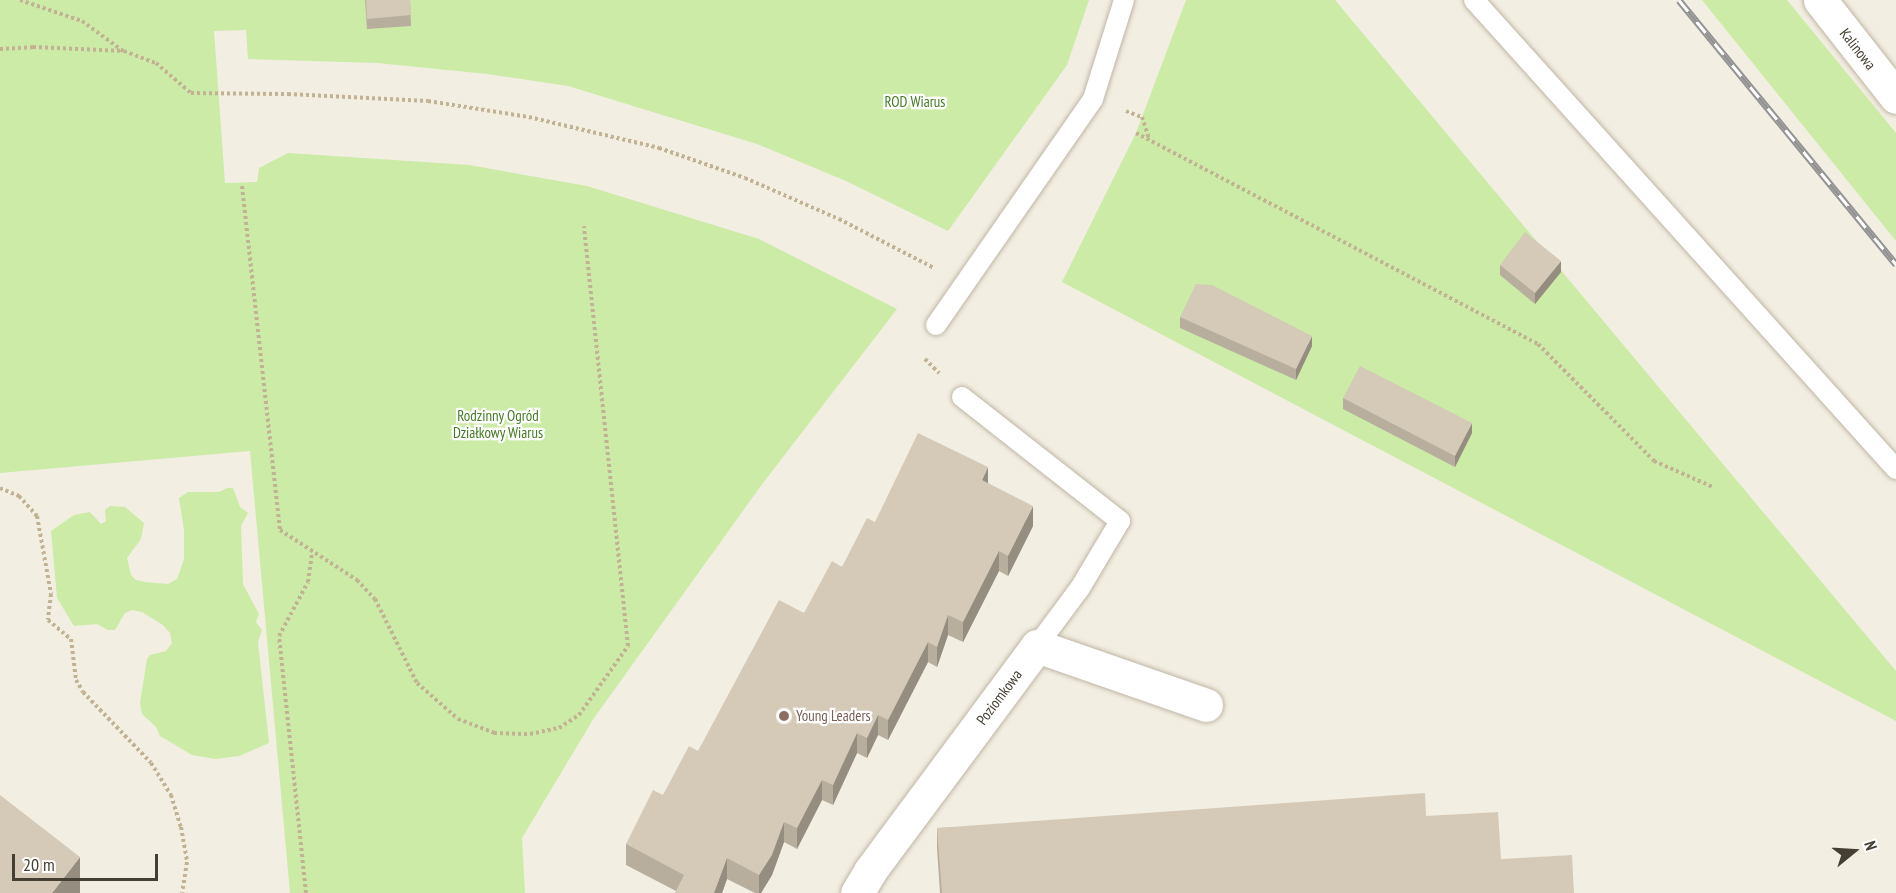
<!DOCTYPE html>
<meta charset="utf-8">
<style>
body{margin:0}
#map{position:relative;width:1896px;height:893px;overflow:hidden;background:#f3eee2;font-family:"PT Sans Narrow",sans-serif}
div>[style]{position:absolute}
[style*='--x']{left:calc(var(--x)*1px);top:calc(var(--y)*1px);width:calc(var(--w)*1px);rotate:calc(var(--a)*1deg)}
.green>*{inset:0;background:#cbeba7}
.path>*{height:4px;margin-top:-2px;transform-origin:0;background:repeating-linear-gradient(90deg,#c2b294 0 3px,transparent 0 6px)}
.roads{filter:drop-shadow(0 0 2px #bfb6a4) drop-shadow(0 0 2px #bfb6a4)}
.service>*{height:20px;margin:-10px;padding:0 10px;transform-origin:10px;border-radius:10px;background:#fff}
.minor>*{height:33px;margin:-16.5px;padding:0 16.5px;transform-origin:16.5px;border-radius:16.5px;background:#fff}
.rail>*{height:7px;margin-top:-3.5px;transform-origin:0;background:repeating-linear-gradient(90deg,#fff 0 14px,#939393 0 28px);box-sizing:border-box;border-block:2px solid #939393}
.wall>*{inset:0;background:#b7ae9d}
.shaded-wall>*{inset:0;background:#958d80}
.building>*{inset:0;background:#d5cab7}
.dots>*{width:16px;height:16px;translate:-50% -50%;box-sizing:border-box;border:3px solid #fff;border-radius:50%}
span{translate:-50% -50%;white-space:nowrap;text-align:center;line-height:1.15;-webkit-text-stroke:4.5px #fff;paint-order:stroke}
.street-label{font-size:15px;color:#453e32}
.park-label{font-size:15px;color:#427b21}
.education-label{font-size:15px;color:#785e54}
.left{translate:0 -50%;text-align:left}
.north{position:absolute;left:1824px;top:821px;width:60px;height:60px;-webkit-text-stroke:4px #fff;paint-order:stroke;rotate:72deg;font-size:16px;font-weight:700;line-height:24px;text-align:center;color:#453e32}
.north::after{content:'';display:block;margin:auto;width:21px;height:27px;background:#453e32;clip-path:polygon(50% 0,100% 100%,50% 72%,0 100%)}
.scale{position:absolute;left:12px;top:854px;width:146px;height:27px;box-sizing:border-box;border:3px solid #453e32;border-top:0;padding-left:8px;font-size:18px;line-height:21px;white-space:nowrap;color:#453e32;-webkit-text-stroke:4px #fff;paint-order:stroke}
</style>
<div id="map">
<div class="green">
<div style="clip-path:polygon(0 0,1089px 0,1067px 65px,948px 231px,846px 181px,757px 144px,568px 86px,487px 74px,377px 63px,248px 59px,246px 30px,214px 31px,225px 183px,257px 182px,259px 168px,288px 153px,469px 165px,587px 186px,759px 239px,897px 309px,763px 483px,594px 718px,522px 838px,525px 893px,290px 893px,250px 451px,0 473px)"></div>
<div style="clip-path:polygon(1186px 0,1335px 0,1896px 671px,1896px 721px,1062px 282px,1136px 133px)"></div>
<div style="clip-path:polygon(1702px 0,1787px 0,1896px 133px,1896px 241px)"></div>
<div style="clip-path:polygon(227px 488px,233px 488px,240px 507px,248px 513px,241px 526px,243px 584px,259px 614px,256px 622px,262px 630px,258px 642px,269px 743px,239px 756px,215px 759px,192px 755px,160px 736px,156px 727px,142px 714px,140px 703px,147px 659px,150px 655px,166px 651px,172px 643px,170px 633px,163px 625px,142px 612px,132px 610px,125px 613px,115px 630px,108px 630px,97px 624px,74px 626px,57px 598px,51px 531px,74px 515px,90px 512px,101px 524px,106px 521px,105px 510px,110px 506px,125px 507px,144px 523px,141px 539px,127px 558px,131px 575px,136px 580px,145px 582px,168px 584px,177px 579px,184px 559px,184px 530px,179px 498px,188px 492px,219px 492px)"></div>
</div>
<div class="path">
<div style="--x:20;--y:0;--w:65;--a:18.7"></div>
<div style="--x:82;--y:21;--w:51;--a:36.2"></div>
<div style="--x:0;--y:49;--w:33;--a:-3"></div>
<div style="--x:33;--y:47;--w:91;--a:2.5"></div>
<div style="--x:124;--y:51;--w:34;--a:21"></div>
<div style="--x:156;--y:63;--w:46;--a:40.6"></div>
<div style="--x:191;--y:93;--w:97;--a:0.6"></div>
<div style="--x:288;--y:94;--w:140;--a:2.9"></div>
<div style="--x:428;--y:101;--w:102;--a:9"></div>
<div style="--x:529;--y:117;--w:134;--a:13.4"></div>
<div style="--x:659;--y:148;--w:91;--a:19.2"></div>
<div style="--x:745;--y:178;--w:103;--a:23.6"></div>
<div style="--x:839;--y:219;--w:107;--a:27.3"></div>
<div style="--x:1126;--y:111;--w:17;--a:21"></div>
<div style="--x:1142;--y:117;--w:23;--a:72"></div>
<div style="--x:1136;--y:133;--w:454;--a:27.7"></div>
<div style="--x:1538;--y:344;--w:165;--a:45.2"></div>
<div style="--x:1654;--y:461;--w:64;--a:23.8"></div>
<div style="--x:242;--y:186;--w:346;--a:83.7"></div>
<div style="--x:280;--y:530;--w:92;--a:33"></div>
<div style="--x:357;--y:580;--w:26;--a:47"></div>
<div style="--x:375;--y:599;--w:94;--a:63.4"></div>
<div style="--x:417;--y:683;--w:55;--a:41.3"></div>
<div style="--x:458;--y:719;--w:39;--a:21"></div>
<div style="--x:494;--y:733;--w:36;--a:2"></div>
<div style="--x:530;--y:734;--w:30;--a:-12"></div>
<div style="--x:559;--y:728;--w:24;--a:-33"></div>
<div style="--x:579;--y:715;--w:85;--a:-54.6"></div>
<div style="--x:628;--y:646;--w:422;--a:-96"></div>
<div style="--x:925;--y:359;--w:20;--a:45"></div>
<div style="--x:0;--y:488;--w:21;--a:23"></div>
<div style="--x:19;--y:496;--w:27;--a:48"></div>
<div style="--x:37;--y:516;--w:79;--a:79.8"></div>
<div style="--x:51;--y:594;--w:26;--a:97"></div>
<div style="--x:48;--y:620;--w:30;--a:40"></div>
<div style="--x:71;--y:639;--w:41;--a:83"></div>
<div style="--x:76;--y:680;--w:14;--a:60"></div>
<div style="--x:83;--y:692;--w:98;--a:46.2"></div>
<div style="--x:151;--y:763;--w:38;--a:58"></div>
<div style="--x:171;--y:795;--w:34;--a:73"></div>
<div style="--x:181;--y:827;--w:36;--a:80"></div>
<div style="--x:187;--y:862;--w:31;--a:99"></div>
<div style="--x:306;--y:893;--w:258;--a:-96"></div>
<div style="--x:279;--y:636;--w:61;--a:-61.8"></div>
<div style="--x:308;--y:582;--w:29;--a:-82"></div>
</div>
<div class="roads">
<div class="service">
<div style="--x:1474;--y:0;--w:631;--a:48.02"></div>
<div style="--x:936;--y:325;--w:275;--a:-55.2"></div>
<div style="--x:1093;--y:99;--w:104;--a:-72.6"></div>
<div style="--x:962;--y:397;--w:201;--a:38.1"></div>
<div style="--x:1120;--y:521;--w:78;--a:120.8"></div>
<div style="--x:1080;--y:588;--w:72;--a:126.6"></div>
</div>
<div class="minor">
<div style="--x:1820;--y:0;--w:123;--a:51.9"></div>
<div style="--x:857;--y:893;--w:26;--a:-59"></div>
<div style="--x:870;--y:871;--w:280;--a:-53.4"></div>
<div style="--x:1037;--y:646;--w:179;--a:19.2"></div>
</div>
</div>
<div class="rail">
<div style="--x:1679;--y:0;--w:342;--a:50.6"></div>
</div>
<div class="wall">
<div style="clip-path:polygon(365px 0,410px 0,411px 26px,367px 29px)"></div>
<div style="clip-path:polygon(1500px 265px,1561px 272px,1535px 304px,1500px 275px)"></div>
<div style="clip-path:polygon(1180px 317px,1312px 346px,1296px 380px,1180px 328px)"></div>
<div style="clip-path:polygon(1343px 398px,1472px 433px,1455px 467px,1343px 409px)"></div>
<div style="clip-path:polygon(988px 483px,1033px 526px,1008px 576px,999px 571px,963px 642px,948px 635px,937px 667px,928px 662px,888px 740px,878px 735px,867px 758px,857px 753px,833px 805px,822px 800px,797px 849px,784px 842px,772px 875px,761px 893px,755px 893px,727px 879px,722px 893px,675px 893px,676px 891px,626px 865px,626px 844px,663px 795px,698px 751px,804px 613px,842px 567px,875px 522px)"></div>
<div style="clip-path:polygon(1426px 816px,1501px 859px,1574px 893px,940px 893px,937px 848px,937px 828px)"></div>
</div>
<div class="shaded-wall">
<div style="clip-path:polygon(1561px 261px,1561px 272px,1535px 304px,1535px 293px)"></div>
<div style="clip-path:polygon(1312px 336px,1312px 346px,1296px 380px,1296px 369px)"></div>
<div style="clip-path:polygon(1472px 423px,1472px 433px,1455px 467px,1455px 456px)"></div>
<div style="clip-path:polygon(988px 467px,988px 488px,982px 480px)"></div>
<div style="clip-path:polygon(1033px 506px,1033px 526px,1008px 576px,1008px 556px)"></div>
<div style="clip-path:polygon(999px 551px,999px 571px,963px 642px,963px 622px)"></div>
<div style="clip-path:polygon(948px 615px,948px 635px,937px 667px,937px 647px)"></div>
<div style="clip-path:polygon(928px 642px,928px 662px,888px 740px,888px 720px)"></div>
<div style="clip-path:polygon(878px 715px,878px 735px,867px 758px,867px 738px)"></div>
<div style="clip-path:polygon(857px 733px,857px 753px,833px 805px,833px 785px)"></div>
<div style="clip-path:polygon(822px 780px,822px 800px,797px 849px,797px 828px)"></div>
<div style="clip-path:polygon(784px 822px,784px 842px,772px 875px,761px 893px,759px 893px,759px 875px)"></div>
<div style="clip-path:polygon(80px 857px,80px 893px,52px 893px)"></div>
<div style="clip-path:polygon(727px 858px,727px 879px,722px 893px,714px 893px)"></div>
</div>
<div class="building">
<div style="clip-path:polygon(366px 0,410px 0,411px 15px,367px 19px)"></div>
<div style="clip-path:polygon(1525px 232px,1561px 261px,1535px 293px,1500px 265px)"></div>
<div style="clip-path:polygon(1196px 284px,1212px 285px,1312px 336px,1296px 369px,1180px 317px)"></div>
<div style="clip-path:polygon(1360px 366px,1472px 423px,1455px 456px,1343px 398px)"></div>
<div style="clip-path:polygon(918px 433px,988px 467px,982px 480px,1033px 506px,1008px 556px,999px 551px,963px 622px,948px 615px,937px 647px,928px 642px,888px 720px,878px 715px,867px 738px,857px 733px,833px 785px,822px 780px,797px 828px,784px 822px,772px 855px,759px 875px,727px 858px,714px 893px,675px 893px,684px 875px,626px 844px,653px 790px,663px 795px,689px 746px,698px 751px,779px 600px,804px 613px,832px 561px,842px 567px,867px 518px,875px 522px)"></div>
<div style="clip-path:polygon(1425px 793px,1426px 816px,1498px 812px,1501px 859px,1572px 855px,1574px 893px,942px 893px,937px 828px)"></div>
<div style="clip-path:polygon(0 795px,80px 857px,52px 893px,0 893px)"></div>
</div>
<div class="dots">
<div style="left:784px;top:716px;background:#8d6e63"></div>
</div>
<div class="street-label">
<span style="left:1858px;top:49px;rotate:52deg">Kalinowa</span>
<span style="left:999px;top:697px;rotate:-53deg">Poziomkowa</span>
</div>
<div class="park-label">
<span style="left:915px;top:102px">ROD Wiarus</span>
<span style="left:498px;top:424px">Rodzinny Ogród<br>Działkowy Wiarus</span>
</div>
<div class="education-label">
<span class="left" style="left:796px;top:716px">Young Leaders</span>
</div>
<div class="north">N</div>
<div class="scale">20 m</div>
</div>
